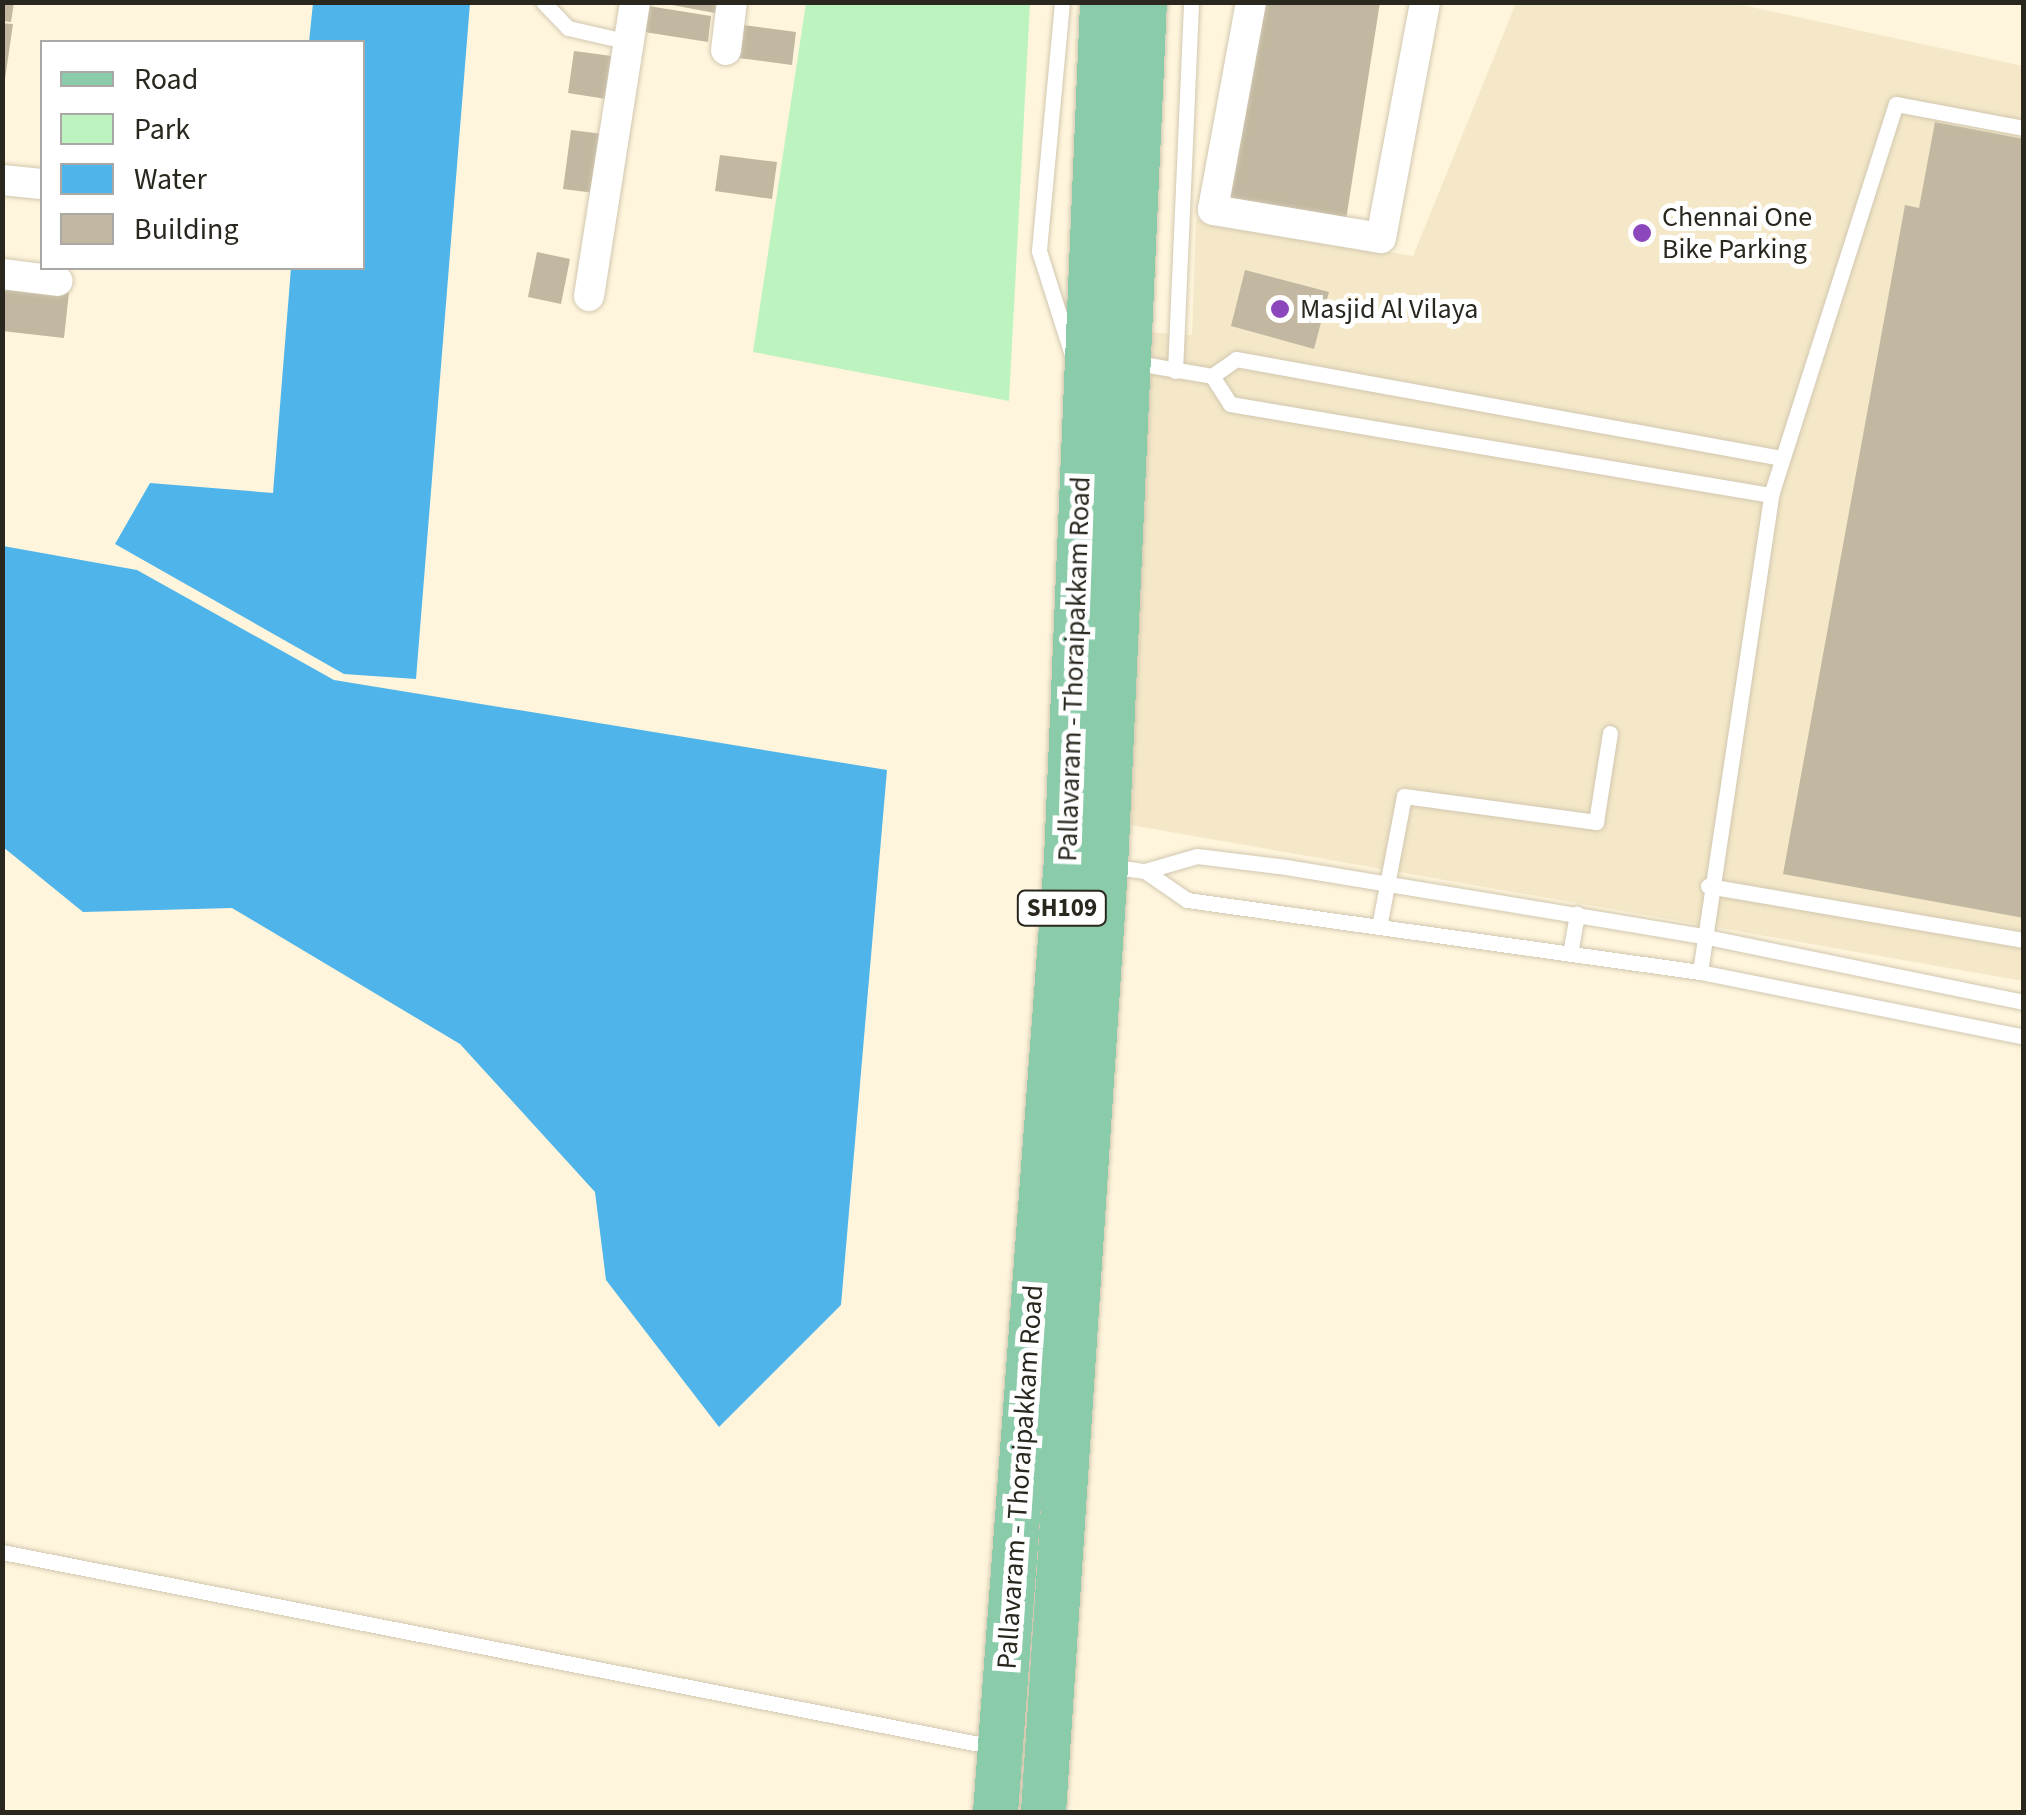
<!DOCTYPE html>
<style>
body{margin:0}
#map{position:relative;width:2026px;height:1815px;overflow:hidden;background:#fef5dc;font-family:"Source Sans 3",sans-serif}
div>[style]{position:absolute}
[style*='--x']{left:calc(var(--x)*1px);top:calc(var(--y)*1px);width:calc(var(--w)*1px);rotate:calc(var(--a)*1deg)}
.built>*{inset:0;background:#f4e8c8}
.green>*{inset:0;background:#bdf3bf}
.water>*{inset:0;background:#4fb4ea}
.building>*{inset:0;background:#c2b8a1}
.roads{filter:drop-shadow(0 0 2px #d1c7b0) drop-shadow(0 0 2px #d1c7b0)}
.service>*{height:15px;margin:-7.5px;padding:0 7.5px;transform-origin:7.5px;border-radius:7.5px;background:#fff}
.minor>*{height:30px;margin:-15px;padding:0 15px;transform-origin:15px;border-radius:15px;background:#fff}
.primary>*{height:45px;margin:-22.5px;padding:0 22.5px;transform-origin:22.5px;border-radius:22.5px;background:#8acbaa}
.dots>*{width:28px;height:28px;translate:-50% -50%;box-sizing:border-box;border:5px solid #fff;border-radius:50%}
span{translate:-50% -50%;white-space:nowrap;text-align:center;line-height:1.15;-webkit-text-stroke:10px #fff;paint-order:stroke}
.shield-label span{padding:2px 8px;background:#fff;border:2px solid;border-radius:8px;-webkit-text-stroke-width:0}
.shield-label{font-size:25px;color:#2a271e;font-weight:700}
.poi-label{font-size:28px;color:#2a271e}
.left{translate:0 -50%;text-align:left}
.street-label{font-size:28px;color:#2a271e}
.frame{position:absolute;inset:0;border:5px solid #2a271e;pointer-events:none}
.legend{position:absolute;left:40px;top:40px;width:325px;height:230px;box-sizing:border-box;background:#fff;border:2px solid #aaa9a5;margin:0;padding:12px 18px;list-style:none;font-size:30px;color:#2a271e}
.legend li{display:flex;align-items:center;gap:20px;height:50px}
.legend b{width:50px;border:2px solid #aaa9a5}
</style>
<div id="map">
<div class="built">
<div style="clip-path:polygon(1516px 3px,1733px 3px,2023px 66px,2023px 981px,1119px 823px,1148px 332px,1192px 335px,1196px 219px,1413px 256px)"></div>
</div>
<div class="green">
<div style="clip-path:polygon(806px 3px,1030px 3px,1009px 401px,753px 352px)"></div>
</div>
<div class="water">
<div style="clip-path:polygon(313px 3px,470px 3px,416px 679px,344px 674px,115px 544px,150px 483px,273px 493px,291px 268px,362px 268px,362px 42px,309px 42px)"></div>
<div style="clip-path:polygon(3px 546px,137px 570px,334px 680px,887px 770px,841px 1305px,719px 1427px,606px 1280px,595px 1192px,460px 1044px,232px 908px,83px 912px,3px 847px)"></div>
</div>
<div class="building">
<div style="clip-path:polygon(2px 2px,14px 2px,11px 22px,2px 21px)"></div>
<div style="clip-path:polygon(656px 2px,717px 2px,715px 13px)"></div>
<div style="clip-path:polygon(1263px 2px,1380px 2px,1346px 220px,1225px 201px)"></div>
<div style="clip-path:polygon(642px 5px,711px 16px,708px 42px,638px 31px)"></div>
<div style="clip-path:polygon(2px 23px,13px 24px,5px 79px,2px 79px)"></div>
<div style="clip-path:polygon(736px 24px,796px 32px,792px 65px,731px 57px)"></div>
<div style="clip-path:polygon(574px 51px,612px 56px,606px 99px,568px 93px)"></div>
<div style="clip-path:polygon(1935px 122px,2024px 139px,2024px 918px,1783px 874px,1905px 205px,1919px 208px)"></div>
<div style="clip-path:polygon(571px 130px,603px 134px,595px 193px,563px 189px)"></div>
<div style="clip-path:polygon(720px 155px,777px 162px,772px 199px,715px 191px)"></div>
<div style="clip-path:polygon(537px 252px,570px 259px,561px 304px,528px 297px)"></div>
<div style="clip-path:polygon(1245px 270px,1329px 292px,1314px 349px,1231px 326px)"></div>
<div style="clip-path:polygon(2px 284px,69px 292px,64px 338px,2px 331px)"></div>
</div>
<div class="roads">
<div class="service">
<div style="--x:543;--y:2;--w:36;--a:46"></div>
<div style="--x:568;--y:28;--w:63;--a:12.9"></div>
<div style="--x:1062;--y:2;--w:250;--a:95.3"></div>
<div style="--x:1039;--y:251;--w:112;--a:72.4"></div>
<div style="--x:1131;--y:362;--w:82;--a:9.8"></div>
<div style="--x:1212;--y:376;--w:29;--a:-35"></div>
<div style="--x:1236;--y:359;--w:555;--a:10.28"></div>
<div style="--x:1175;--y:371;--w:369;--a:-87.5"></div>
<div style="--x:1212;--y:376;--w:33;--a:57"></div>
<div style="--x:1230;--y:404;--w:549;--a:9.55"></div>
<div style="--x:1108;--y:866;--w:37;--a:8"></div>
<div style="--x:1145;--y:871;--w:54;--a:-16.1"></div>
<div style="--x:1197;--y:856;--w:90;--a:7"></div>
<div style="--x:1286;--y:867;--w:427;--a:9.4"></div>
<div style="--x:1707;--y:937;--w:324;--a:11.6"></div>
<div style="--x:1145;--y:871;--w:51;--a:34.6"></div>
<div style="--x:1187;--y:900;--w:518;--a:7.99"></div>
<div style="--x:1700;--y:972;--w:330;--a:11.3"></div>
<div style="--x:1708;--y:886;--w:321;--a:9.7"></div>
<div style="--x:1379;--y:927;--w:133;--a:-79.2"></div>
<div style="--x:1404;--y:796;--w:194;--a:7.7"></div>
<div style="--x:1596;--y:822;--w:90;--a:-81.1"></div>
<div style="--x:1570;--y:954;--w:41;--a:-80.1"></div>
<div style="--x:1700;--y:972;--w:482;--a:-81.5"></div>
<div style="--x:1771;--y:495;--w:410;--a:-72.3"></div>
<div style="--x:1896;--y:104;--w:130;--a:10.6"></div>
<div style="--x:2;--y:1552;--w:991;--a:11.12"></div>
</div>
<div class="minor">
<div style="--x:1251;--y:2;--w:211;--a:100.4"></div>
<div style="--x:1213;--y:210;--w:170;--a:9.5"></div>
<div style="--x:1381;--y:238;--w:240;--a:-79.4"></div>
<div style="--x:726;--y:50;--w:48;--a:-82.9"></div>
<div style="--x:2;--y:180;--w:40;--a:5.7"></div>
<div style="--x:2;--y:274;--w:56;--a:7.1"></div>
<div style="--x:589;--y:296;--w:298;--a:-81.1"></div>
</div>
<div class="primary">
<div style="--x:995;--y:1812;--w:956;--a:-85.74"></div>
<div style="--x:1066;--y:859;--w:858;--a:-87.59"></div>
<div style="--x:1043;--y:1812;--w:948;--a:-86.25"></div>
<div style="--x:1105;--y:866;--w:865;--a:-87.42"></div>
</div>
</div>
<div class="dots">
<div style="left:1642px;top:233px;background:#8b47bb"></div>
<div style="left:1280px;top:309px;background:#8b47bb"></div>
</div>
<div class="shield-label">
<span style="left:1062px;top:908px">SH109</span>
</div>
<div class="poi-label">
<span class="left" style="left:1662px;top:233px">Chennai One<br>Bike Parking</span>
<span class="left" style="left:1300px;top:309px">Masjid Al Vilaya</span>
</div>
<div class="street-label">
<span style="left:1074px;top:669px;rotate:-88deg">Pallavaram - Thoraipakkam Road</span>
<span style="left:1020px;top:1477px;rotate:-86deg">Pallavaram - Thoraipakkam Road</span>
</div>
<div class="frame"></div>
<ul class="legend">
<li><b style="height:12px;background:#8acbaa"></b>Road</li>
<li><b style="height:28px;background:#bdf3bf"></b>Park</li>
<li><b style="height:28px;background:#4fb4ea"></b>Water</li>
<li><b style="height:28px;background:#c2b8a1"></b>Building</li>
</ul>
</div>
